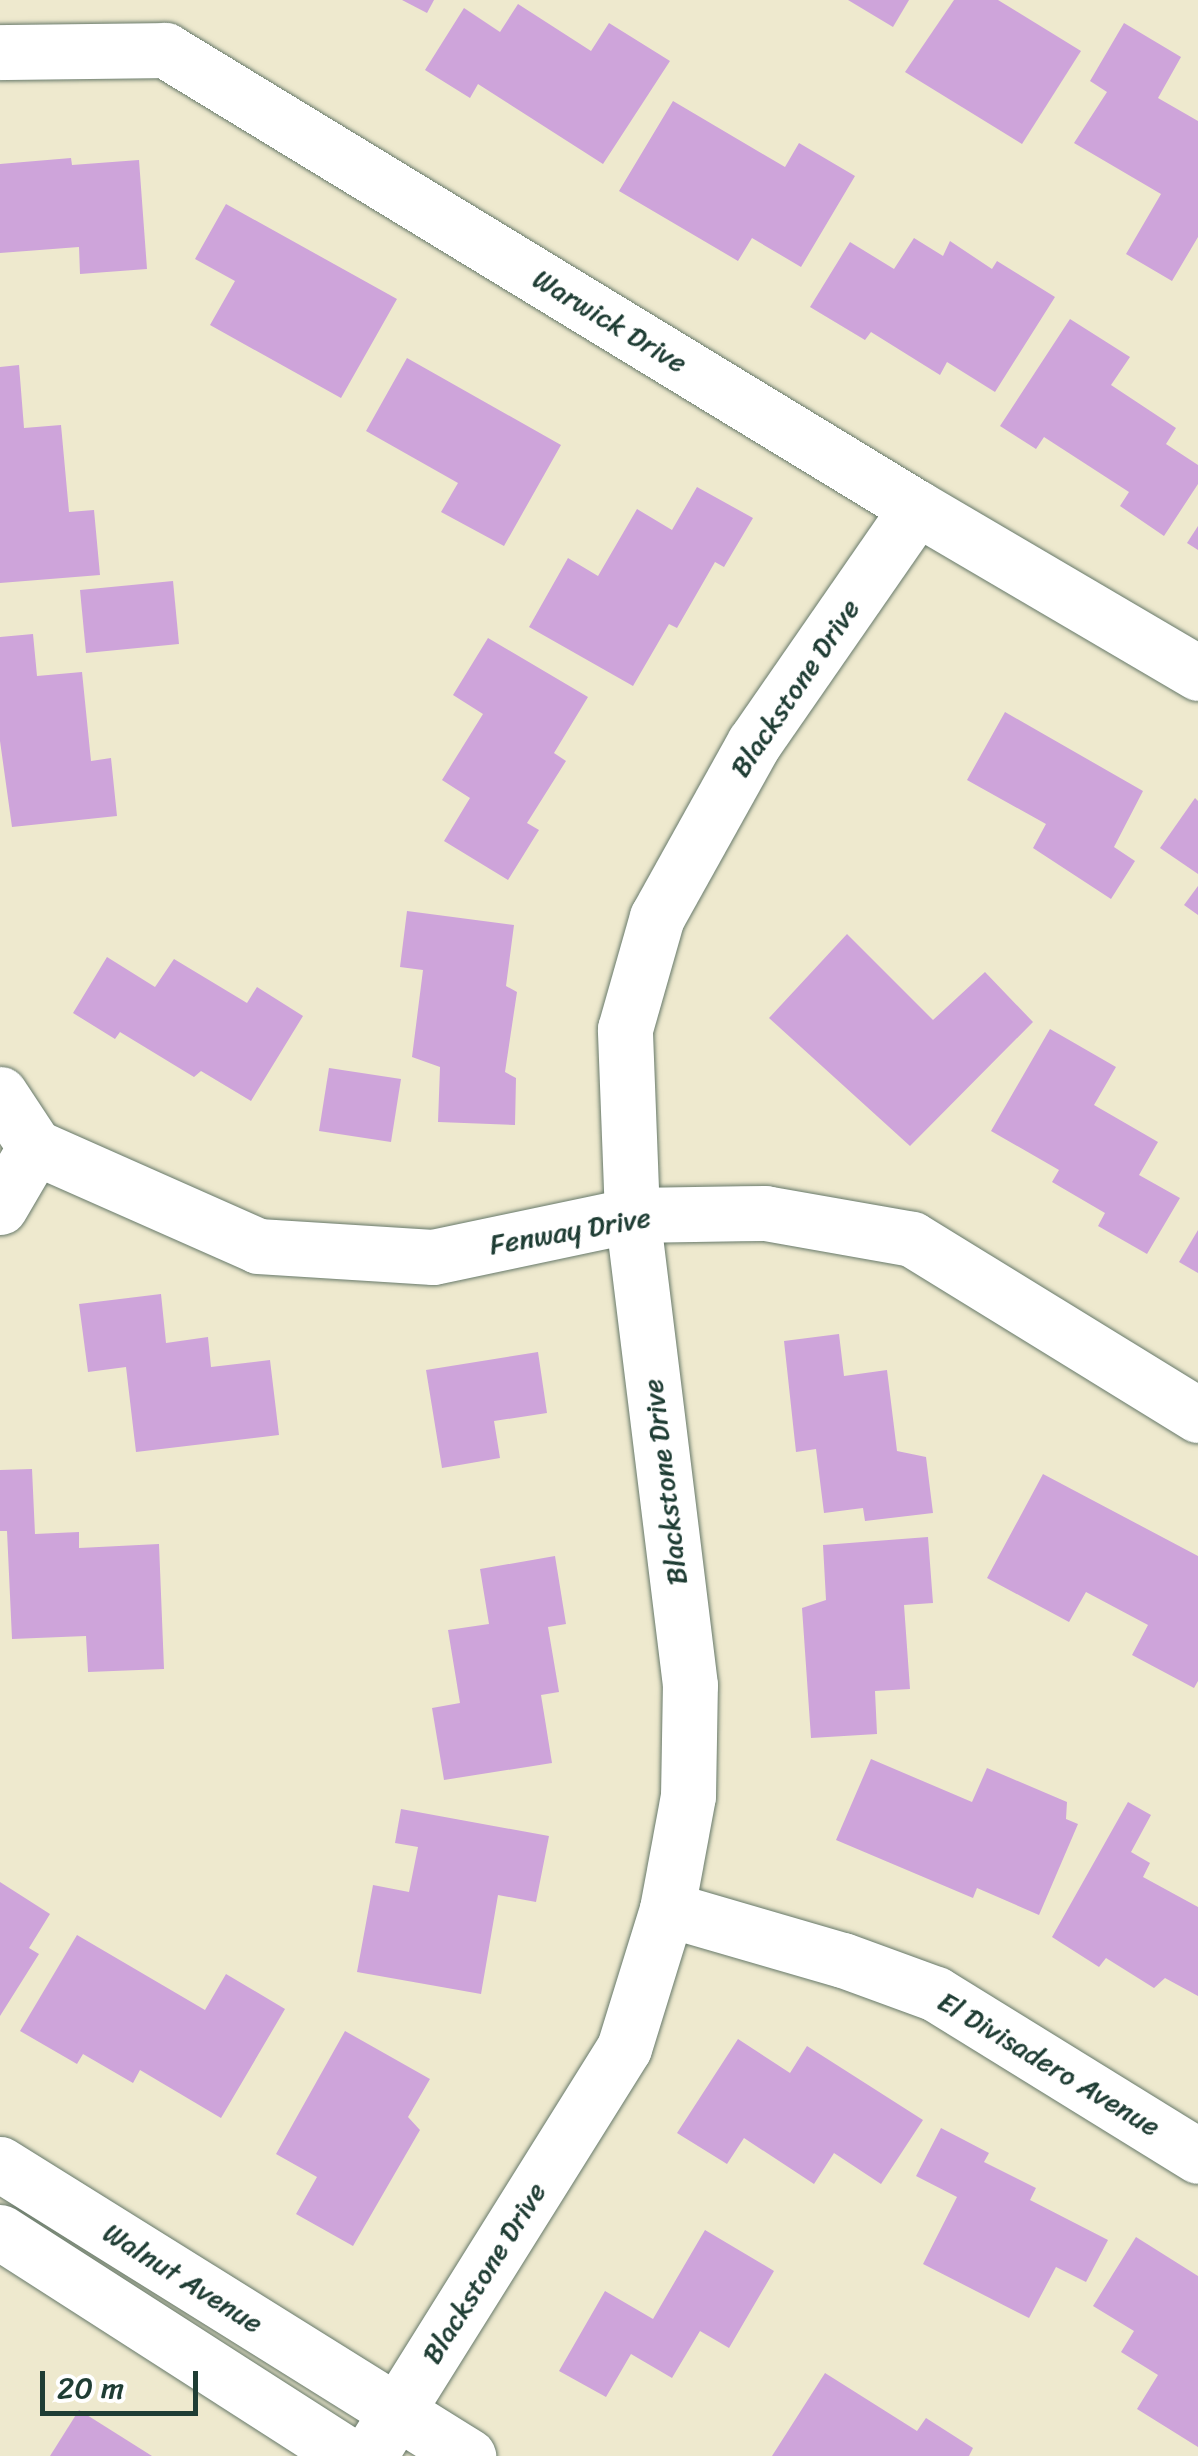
<!DOCTYPE html>
<style>
body{margin:0}
#map{position:relative;width:1198px;height:2456px;overflow:hidden;background:#eee9ce;font-family:Sriracha,sans-serif}
div>[style]{position:absolute}
[style*='--x']{left:calc(var(--x)*1px);top:calc(var(--y)*1px);width:calc(var(--w)*1px);rotate:calc(var(--a)*1deg)}
.building>*{inset:0;background:#cea4da}
.roads{filter:drop-shadow(0 0 2px #67796a) drop-shadow(0 0 2px #67796a)}
.minor>*{height:55px;margin:-27.5px;padding:0 27.5px;transform-origin:27.5px;border-radius:27.5px;background:#fff}
span{translate:-50% -50%;white-space:nowrap;text-align:center;line-height:1.15;-webkit-text-stroke:9px #fff;paint-order:stroke}
.street-label{font-size:28px;color:#1f3d34}
.scale{position:absolute;left:40px;top:2371px;width:158px;height:45px;box-sizing:border-box;border:5px solid #1f3d34;border-top:0;padding-left:12px;font-size:30px;line-height:35px;white-space:nowrap;color:#1f3d34;-webkit-text-stroke:8px #fff;paint-order:stroke}
</style>
<div id="map">
<div class="building">
<div style="clip-path:polygon(402px 0,434px 0,427px 13px)"></div>
<div style="clip-path:polygon(848px 0,909px 0,893px 27px)"></div>
<div style="clip-path:polygon(954px 0,998px 0,1081px 51px,1022px 144px,905px 72px)"></div>
<div style="clip-path:polygon(518px 4px,591px 51px,609px 23px,670px 61px,603px 164px,478px 84px,470px 98px,425px 70px,464px 8px,500px 32px)"></div>
<div style="clip-path:polygon(1124px 23px,1181px 57px,1158px 98px,1198px 121px,1198px 237px,1172px 281px,1126px 254px,1161px 194px,1074px 143px,1107px 92px,1090px 81px)"></div>
<div style="clip-path:polygon(673px 101px,785px 167px,799px 143px,855px 176px,801px 267px,752px 238px,738px 261px,619px 191px)"></div>
<div style="clip-path:polygon(71px 158px,72px 165px,139px 160px,147px 269px,80px 274px,79px 247px,0 253px,0 164px)"></div>
<div style="clip-path:polygon(226px 204px,397px 299px,341px 398px,210px 325px,235px 281px,195px 259px)"></div>
<div style="clip-path:polygon(914px 238px,943px 256px,950px 241px,992px 269px,997px 261px,1055px 297px,995px 392px,947px 362px,940px 375px,871px 332px,865px 340px,810px 307px,850px 242px,894px 269px)"></div>
<div style="clip-path:polygon(1070px 319px,1130px 357px,1111px 385px,1176px 428px,1166px 444px,1198px 465px,1198px 484px,1164px 536px,1120px 506px,1129px 492px,1044px 437px,1036px 449px,1000px 426px)"></div>
<div style="clip-path:polygon(407px 358px,561px 445px,504px 546px,441px 512px,458px 483px,366px 431px)"></div>
<div style="clip-path:polygon(19px 365px,24px 428px,61px 425px,69px 512px,94px 510px,100px 575px,0 583px,0 367px)"></div>
<div style="clip-path:polygon(697px 487px,753px 518px,724px 567px,715px 562px,677px 628px,669px 624px,633px 686px,529px 627px,568px 558px,598px 576px,637px 509px,672px 530px)"></div>
<div style="clip-path:polygon(1198px 526px,1198px 550px,1187px 543px)"></div>
<div style="clip-path:polygon(173px 581px,179px 644px,86px 653px,80px 590px)"></div>
<div style="clip-path:polygon(33px 634px,37px 676px,82px 672px,91px 761px,111px 758px,117px 816px,12px 827px,0 741px,0 637px)"></div>
<div style="clip-path:polygon(488px 638px,588px 697px,554px 753px,566px 761px,527px 823px,539px 830px,508px 880px,444px 841px,470px 798px,442px 780px,483px 714px,453px 695px)"></div>
<div style="clip-path:polygon(1005px 712px,1143px 791px,1114px 847px,1135px 861px,1111px 899px,1033px 848px,1046px 824px,967px 780px)"></div>
<div style="clip-path:polygon(1195px 798px,1198px 801px,1198px 874px,1160px 848px)"></div>
<div style="clip-path:polygon(1198px 886px,1198px 915px,1184px 905px)"></div>
<div style="clip-path:polygon(407px 911px,514px 925px,506px 986px,517px 992px,505px 1072px,516px 1078px,515px 1125px,438px 1122px,440px 1067px,412px 1057px,423px 970px,400px 967px)"></div>
<div style="clip-path:polygon(847px 934px,933px 1020px,985px 972px,1033px 1022px,910px 1146px,769px 1018px)"></div>
<div style="clip-path:polygon(107px 957px,155px 987px,174px 959px,247px 1003px,257px 987px,303px 1016px,251px 1101px,201px 1071px,194px 1077px,120px 1032px,115px 1039px,73px 1013px)"></div>
<div style="clip-path:polygon(1050px 1029px,1116px 1067px,1094px 1105px,1158px 1142px,1139px 1175px,1180px 1198px,1147px 1254px,1098px 1226px,1105px 1213px,1052px 1182px,1059px 1170px,991px 1131px)"></div>
<div style="clip-path:polygon(329px 1068px,401px 1079px,391px 1142px,319px 1131px)"></div>
<div style="clip-path:polygon(1198px 1230px,1198px 1273px,1179px 1262px)"></div>
<div style="clip-path:polygon(161px 1294px,166px 1343px,208px 1337px,211px 1367px,270px 1360px,279px 1435px,136px 1452px,126px 1367px,88px 1372px,79px 1304px)"></div>
<div style="clip-path:polygon(839px 1334px,844px 1376px,887px 1370px,897px 1451px,926px 1457px,933px 1513px,865px 1521px,863px 1508px,824px 1513px,816px 1449px,796px 1452px,784px 1341px)"></div>
<div style="clip-path:polygon(538px 1352px,547px 1413px,494px 1421px,500px 1458px,442px 1468px,426px 1370px)"></div>
<div style="clip-path:polygon(32px 1469px,35px 1534px,79px 1532px,79px 1548px,159px 1544px,164px 1669px,88px 1672px,86px 1636px,12px 1639px,7px 1531px,0 1531px,0 1470px)"></div>
<div style="clip-path:polygon(1043px 1474px,1198px 1556px,1198px 1681px,1194px 1688px,1132px 1655px,1148px 1625px,1086px 1592px,1069px 1622px,987px 1578px)"></div>
<div style="clip-path:polygon(928px 1537px,933px 1603px,904px 1605px,910px 1689px,875px 1691px,877px 1734px,811px 1738px,802px 1608px,826px 1600px,823px 1545px)"></div>
<div style="clip-path:polygon(555px 1556px,566px 1624px,548px 1627px,559px 1692px,541px 1695px,552px 1763px,444px 1780px,432px 1708px,460px 1703px,448px 1630px,489px 1624px,480px 1569px)"></div>
<div style="clip-path:polygon(871px 1759px,972px 1802px,987px 1768px,1067px 1802px,1066px 1819px,1078px 1824px,1039px 1915px,977px 1888px,973px 1898px,836px 1840px)"></div>
<div style="clip-path:polygon(1128px 1802px,1151px 1815px,1131px 1852px,1150px 1863px,1143px 1877px,1198px 1907px,1198px 1996px,1165px 1978px,1154px 1988px,1106px 1958px,1099px 1967px,1052px 1937px)"></div>
<div style="clip-path:polygon(401px 1809px,549px 1836px,536px 1902px,498px 1895px,481px 1994px,357px 1972px,373px 1885px,409px 1892px,418px 1847px,395px 1843px)"></div>
<div style="clip-path:polygon(0 1882px,50px 1914px,29px 1948px,39px 1954px,0 2016px)"></div>
<div style="clip-path:polygon(77px 1935px,205px 2010px,226px 1974px,285px 2009px,221px 2118px,140px 2070px,133px 2083px,83px 2054px,77px 2064px,20px 2031px)"></div>
<div style="clip-path:polygon(345px 2031px,430px 2079px,408px 2117px,420px 2130px,353px 2246px,296px 2214px,317px 2177px,276px 2154px)"></div>
<div style="clip-path:polygon(738px 2039px,790px 2073px,807px 2046px,923px 2120px,881px 2184px,834px 2153px,814px 2184px,744px 2138px,727px 2164px,677px 2133px)"></div>
<div style="clip-path:polygon(941px 2128px,989px 2153px,984px 2162px,1036px 2188px,1030px 2200px,1108px 2240px,1086px 2282px,1056px 2267px,1029px 2318px,923px 2264px,957px 2197px,916px 2176px)"></div>
<div style="clip-path:polygon(705px 2230px,774px 2271px,729px 2348px,700px 2331px,672px 2378px,631px 2354px,606px 2397px,559px 2371px,605px 2291px,653px 2319px)"></div>
<div style="clip-path:polygon(1136px 2237px,1198px 2276px,1198px 2447px,1137px 2409px,1158px 2375px,1121px 2352px,1134px 2331px,1093px 2306px)"></div>
<div style="clip-path:polygon(825px 2373px,917px 2431px,926px 2418px,973px 2448px,969px 2456px,772px 2456px)"></div>
<div style="clip-path:polygon(79px 2410px,152px 2456px,50px 2456px)"></div>
</div>
<div class="roads">
<div class="minor">
<div style="--x:0;--y:52;--w:165;--a:-0.7"></div>
<div style="--x:165;--y:50;--w:880;--a:31.34"></div>
<div style="--x:917;--y:508;--w:326;--a:30.4"></div>
<div style="--x:0;--y:1094;--w:64;--a:56.6"></div>
<div style="--x:35;--y:1147;--w:244;--a:23.9"></div>
<div style="--x:258;--y:1246;--w:175;--a:3.6"></div>
<div style="--x:433;--y:1257;--w:203;--a:-11.9"></div>
<div style="--x:632;--y:1215;--w:133;--a:-0.9"></div>
<div style="--x:765;--y:1213;--w:149;--a:10"></div>
<div style="--x:912;--y:1239;--w:336;--a:31.6"></div>
<div style="--x:0;--y:1207;--w:69;--a:-59.7"></div>
<div style="--x:667;--y:1909;--w:183;--a:16.2"></div>
<div style="--x:843;--y:1960;--w:99;--a:20.1"></div>
<div style="--x:936;--y:1994;--w:308;--a:31.7"></div>
<div style="--x:0;--y:2164;--w:552;--a:31.96"></div>
<div style="--x:0;--y:2232;--w:415;--a:32.7"></div>
<div style="--x:369;--y:2456;--w:481;--a:-58"></div>
<div style="--x:624;--y:2048;--w:145;--a:-72.8"></div>
<div style="--x:667;--y:1909;--w:115;--a:-79.5"></div>
<div style="--x:688;--y:1796;--w:111;--a:-89"></div>
<div style="--x:690;--y:1685;--w:474;--a:-97"></div>
<div style="--x:632;--y:1215;--w:186;--a:-92.2"></div>
<div style="--x:625;--y:1029;--w:116;--a:-74.1"></div>
<div style="--x:657;--y:917;--w:199;--a:-60.9"></div>
<div style="--x:754;--y:743;--w:286;--a:-55.3"></div>
</div>
</div>
<div class="street-label">
<span style="left:610px;top:321px;rotate:31deg">Warwick Drive</span>
<span style="left:795px;top:688px;rotate:-56deg">Blackstone Drive</span>
<span style="left:570px;top:1231px;rotate:-10deg">Fenway Drive</span>
<span style="left:665px;top:1482px;rotate:-97deg">Blackstone Drive</span>
<span style="left:1049px;top:2064px;rotate:31deg">El Divisadero Avenue</span>
<span style="left:484px;top:2273px;rotate:-58deg">Blackstone Drive</span>
<span style="left:183px;top:2278px;rotate:32deg">Walnut Avenue</span>
</div>
<div class="scale">20 m</div>
</div>
